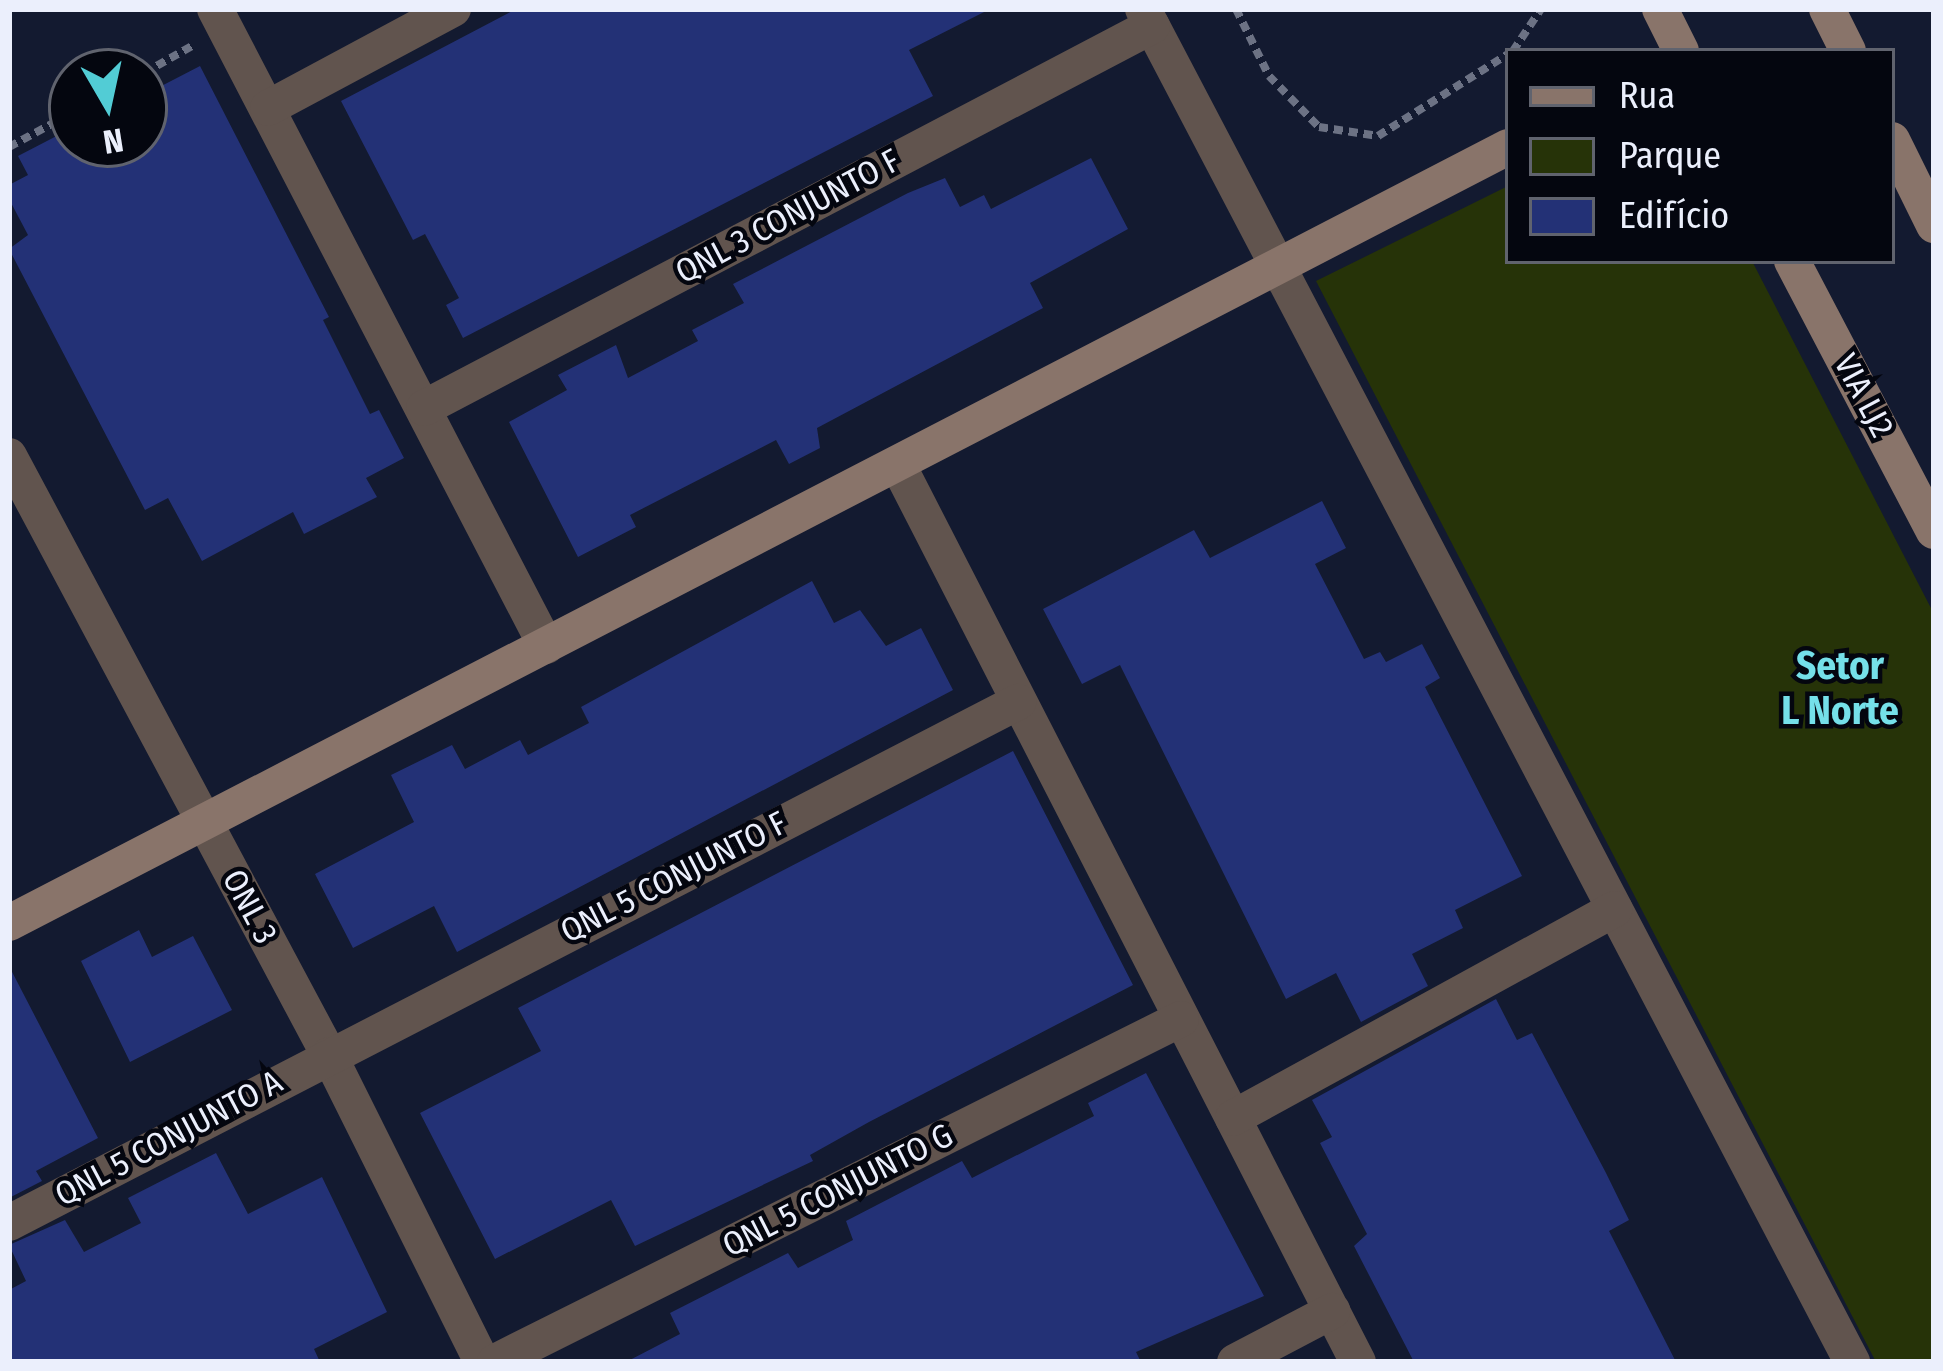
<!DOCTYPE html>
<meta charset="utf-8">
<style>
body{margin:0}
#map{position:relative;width:1943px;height:1371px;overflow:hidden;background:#131a30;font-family:"Fira Sans Condensed",sans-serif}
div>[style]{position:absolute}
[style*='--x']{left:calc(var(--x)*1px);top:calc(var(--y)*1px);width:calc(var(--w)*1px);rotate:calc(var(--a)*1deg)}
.green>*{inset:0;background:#263308}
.building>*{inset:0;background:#233176}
.path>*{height:8px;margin-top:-4px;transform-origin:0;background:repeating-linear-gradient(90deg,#6c7284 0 9px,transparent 0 15px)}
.street>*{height:36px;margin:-18px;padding:0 18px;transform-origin:18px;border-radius:18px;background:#61544e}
.secondary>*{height:36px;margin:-18px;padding:0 18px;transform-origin:18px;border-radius:18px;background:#89746a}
span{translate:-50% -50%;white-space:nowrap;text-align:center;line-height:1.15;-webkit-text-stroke:9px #04060f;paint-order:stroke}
.street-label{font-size:33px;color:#ebeffc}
.quarter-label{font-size:39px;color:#75e0e9;font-weight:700}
.frame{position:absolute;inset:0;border:12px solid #ebeffc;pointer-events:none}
.legend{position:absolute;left:1505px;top:48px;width:390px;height:216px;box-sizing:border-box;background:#04060f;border:3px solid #60636e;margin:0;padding:15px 21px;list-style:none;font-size:36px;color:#ebeffc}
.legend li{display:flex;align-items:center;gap:24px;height:60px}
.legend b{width:60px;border:3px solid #60636e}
.north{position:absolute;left:48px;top:48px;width:120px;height:120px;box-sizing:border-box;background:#04060f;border:3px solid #60636e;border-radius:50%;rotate:171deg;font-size:33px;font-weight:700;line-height:48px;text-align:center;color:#ebeffc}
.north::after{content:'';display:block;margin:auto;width:42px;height:54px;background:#52ccd5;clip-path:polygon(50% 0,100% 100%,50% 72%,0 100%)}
</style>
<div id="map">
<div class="green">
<div style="clip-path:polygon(1508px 186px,1508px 261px,1752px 261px,1934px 614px,1934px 1362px,1876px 1362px,1316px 281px)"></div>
</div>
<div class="building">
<div style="clip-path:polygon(516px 9px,990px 9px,909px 50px,933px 96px,463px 338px,446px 305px,459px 298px,425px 234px,413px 240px,341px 101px)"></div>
<div style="clip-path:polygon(200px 66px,329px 317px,323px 320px,370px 414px,379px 410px,404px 458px,366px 478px,377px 497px,304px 534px,293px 512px,202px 561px,168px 498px,145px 510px,9px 249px,28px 235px,9px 199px,9px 185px,28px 175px,18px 156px,72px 128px,72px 144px,144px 144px,144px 95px)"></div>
<div style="clip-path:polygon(1091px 158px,1128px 229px,1030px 283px,1043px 308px,817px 428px,820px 448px,789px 464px,776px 440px,630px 515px,636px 527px,578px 557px,509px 422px,567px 390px,558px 375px,616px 345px,628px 378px,698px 341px,692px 330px,744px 303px,733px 284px,908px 193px,945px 178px,960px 207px,984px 195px,991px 209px)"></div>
<div style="clip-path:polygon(1322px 501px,1346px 548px,1315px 564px,1364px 659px,1380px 652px,1386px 662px,1422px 644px,1440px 678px,1425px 687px,1522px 876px,1455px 910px,1463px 928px,1412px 954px,1428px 986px,1361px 1022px,1336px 973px,1286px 999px,1120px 665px,1082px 684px,1043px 609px,1194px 530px,1210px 558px)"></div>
<div style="clip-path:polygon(812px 581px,834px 623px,860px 610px,886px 646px,921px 628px,953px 690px,457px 952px,434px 906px,353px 948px,315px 874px,414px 822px,391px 775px,452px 745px,465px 769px,520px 740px,528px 755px,589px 723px,581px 707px)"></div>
<div style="clip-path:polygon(1013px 751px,1133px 985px,869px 1122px,810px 1155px,813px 1161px,635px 1246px,611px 1200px,495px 1259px,420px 1113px,541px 1051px,518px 1008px)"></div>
<div style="clip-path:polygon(139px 930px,152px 957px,193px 936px,232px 1010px,130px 1062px,81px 961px)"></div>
<div style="clip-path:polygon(9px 966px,98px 1138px,36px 1171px,42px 1181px,9px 1198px)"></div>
<div style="clip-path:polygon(1496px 999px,1517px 1040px,1532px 1033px,1606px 1173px,1629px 1220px,1609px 1231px,1676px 1362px,1414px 1362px,1354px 1246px,1367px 1234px,1320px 1143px,1332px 1137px,1312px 1100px)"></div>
<div style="clip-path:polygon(1146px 1073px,1264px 1296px,1136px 1352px,1141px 1362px,626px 1362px,680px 1334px,670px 1313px,788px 1253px,798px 1268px,853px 1240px,846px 1221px,962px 1161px,972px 1178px,1094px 1116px,1088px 1103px)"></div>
<div style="clip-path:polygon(216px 1153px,248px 1214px,322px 1177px,387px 1312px,314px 1349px,320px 1362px,9px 1362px,9px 1290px,26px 1281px,9px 1245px,65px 1220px,84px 1252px,141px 1223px,128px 1198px)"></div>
</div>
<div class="path">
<div style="--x:1236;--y:9;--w:75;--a:63.8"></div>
<div style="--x:1269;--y:76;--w:71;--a:45.6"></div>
<div style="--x:1319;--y:127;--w:60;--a:8.7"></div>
<div style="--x:1378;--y:136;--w:154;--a:-32.2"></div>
<div style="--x:1513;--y:51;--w:50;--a:-56.3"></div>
<div style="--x:144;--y:73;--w:55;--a:-29.4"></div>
<div style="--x:9;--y:147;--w:72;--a:-28.4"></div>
</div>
<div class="street">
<div style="--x:215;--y:9;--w:718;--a:62.54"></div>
<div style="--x:1143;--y:9;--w:1528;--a:62.34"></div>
<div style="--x:268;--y:108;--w:210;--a:-28.2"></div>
<div style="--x:424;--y:408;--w:822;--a:-27.69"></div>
<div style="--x:9;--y:456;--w:679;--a:61.89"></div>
<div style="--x:329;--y:1055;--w:343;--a:63.5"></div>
<div style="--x:898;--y:465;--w:1008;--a:62.85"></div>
<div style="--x:1233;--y:1118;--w:435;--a:-28.7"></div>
<div style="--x:9;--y:1223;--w:1136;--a:-27.31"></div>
<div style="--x:495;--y:1362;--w:767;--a:-26.57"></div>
<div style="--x:1235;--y:1362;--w:110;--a:-27.7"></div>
</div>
<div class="secondary">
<div style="--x:1660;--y:9;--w:47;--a:63.4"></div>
<div style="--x:1827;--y:9;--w:47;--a:63.4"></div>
<div style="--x:1892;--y:140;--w:95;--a:63.7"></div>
<div style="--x:1792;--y:261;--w:305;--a:62.3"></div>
<div style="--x:9;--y:923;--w:1688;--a:-27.37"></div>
</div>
<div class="street-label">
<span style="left:788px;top:217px;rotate:-28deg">QNL 3 CONJUNTO F</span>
<span style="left:1863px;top:396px;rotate:62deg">VIA LJ2</span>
<span style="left:674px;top:878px;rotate:-27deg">QNL 5 CONJUNTO F</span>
<span style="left:249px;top:907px;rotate:62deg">ONL 3</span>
<span style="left:169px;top:1139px;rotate:-28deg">QNL 5 CONJUNTO A</span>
<span style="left:838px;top:1191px;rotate:-27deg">QNL 5 CONJUNTO G</span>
</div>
<div class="quarter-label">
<span style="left:1840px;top:689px">Setor<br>L Norte</span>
</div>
<div class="frame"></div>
<ul class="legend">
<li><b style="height:15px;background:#89746a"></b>Rua</li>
<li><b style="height:33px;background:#263308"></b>Parque</li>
<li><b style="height:33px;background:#233176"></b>Edifício</li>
</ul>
<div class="north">N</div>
</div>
